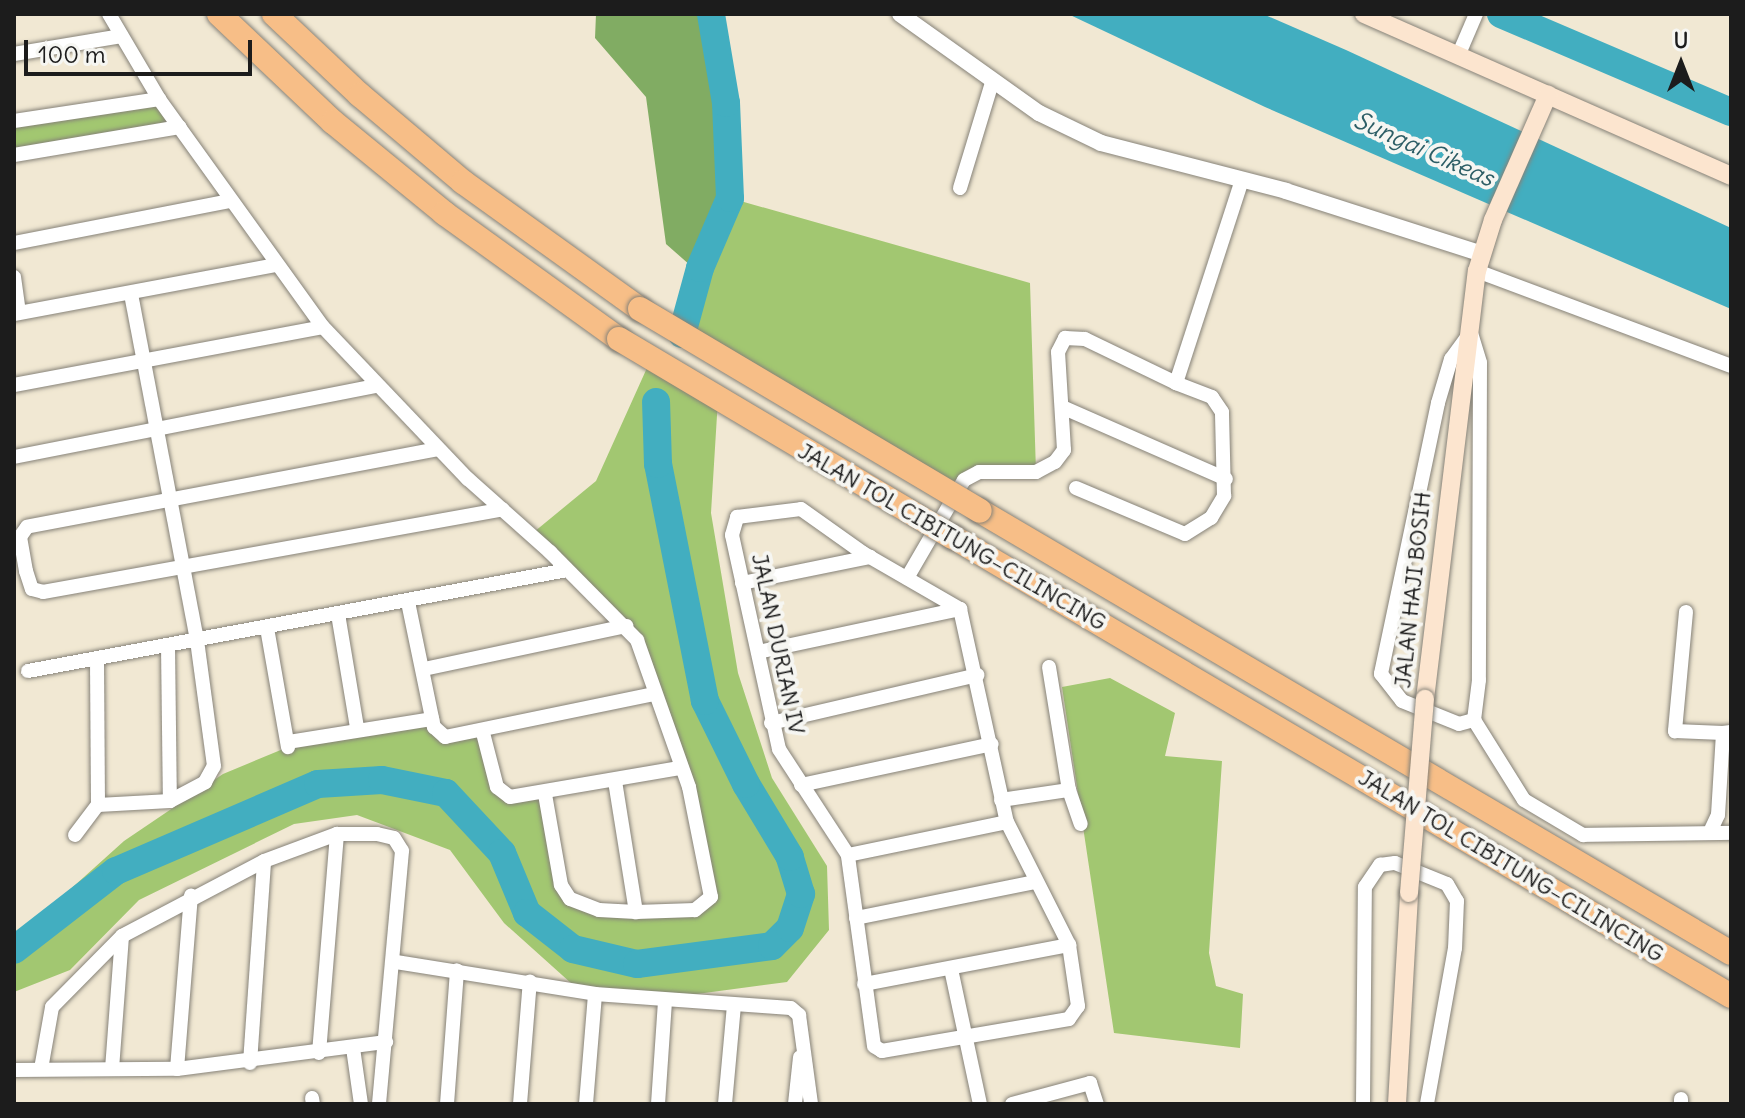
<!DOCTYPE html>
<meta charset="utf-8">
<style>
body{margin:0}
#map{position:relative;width:1745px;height:1118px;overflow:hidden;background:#f1e8d3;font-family:Delius,sans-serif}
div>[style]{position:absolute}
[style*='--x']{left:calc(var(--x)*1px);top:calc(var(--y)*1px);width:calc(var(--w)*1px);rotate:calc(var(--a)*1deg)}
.green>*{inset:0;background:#a2c771}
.forest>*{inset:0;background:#81ac63}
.water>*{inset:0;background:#42aec0}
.river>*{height:28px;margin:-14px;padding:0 14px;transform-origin:14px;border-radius:14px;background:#42aec0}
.roads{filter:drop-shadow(0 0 2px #868278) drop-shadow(0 0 2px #868278)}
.minor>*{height:14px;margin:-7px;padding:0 7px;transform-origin:7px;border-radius:7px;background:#fff}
.tertiary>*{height:16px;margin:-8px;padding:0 8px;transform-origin:8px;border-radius:8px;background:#fff}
.secondary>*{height:18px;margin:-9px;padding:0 9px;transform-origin:9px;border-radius:9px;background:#fce5cf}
.motorway>*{height:24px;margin:-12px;padding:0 12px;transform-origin:12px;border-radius:12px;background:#f7be87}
.bridges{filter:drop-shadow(0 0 2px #868278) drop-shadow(0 0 2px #868278)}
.secondary-bridge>*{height:18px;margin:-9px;padding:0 9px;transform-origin:9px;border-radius:9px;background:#fce5cf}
.motorway-bridge>*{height:24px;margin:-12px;padding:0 12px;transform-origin:12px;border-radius:12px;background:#f7be87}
span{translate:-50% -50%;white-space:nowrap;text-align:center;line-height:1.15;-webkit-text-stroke:8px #f6f6f2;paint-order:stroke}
.street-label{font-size:22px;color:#1c1c1c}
.water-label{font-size:24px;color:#2d5e66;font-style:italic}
.frame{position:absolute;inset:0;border:16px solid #1c1c1c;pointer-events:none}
.north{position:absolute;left:1641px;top:24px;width:80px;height:80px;-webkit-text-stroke:6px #f6f6f2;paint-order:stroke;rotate:0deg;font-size:22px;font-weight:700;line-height:32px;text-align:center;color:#1c1c1c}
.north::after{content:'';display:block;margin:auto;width:28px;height:36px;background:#1c1c1c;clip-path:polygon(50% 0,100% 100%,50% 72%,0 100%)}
.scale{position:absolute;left:24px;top:40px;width:228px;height:36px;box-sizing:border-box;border:4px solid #1c1c1c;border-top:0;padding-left:10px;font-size:24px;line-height:28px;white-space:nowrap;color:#1c1c1c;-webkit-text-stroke:6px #f6f6f2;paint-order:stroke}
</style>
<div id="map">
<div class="green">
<div style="clip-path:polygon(159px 99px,180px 127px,14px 155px,14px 121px)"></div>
<div style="clip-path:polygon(730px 198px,1030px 283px,1036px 472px,979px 472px,953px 495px,682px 334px,699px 273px)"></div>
<div style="clip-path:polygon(651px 359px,718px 399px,711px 513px,738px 673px,772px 778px,827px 866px,829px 930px,787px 982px,667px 998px,572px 984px,504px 923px,450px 850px,357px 815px,294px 824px,139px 900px,70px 970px,14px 992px,14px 940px,124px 841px,223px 774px,288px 747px,432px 719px,436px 731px,483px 733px,499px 791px,545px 794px,563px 892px,583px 906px,684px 910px,713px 889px,645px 657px,534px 532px,596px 481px)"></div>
<div style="clip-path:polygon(1110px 678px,1175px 713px,1165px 756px,1222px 761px,1209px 953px,1216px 986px,1243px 994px,1240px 1048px,1114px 1033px,1062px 687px)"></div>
</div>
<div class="forest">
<div style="clip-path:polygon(596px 14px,711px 14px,726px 103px,730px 198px,699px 273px,666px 244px,646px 97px,595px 38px)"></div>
</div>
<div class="water">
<div style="clip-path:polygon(1068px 14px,1263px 14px,1346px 50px,1731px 228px,1731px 309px,1265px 107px)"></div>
</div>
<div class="river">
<div style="--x:1501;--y:14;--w:250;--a:23.1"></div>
<div style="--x:682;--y:334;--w:68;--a:-74.7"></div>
<div style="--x:700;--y:268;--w:76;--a:-66.8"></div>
<div style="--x:730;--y:198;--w:95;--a:-92.4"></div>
<div style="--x:726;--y:103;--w:90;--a:-99.6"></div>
<div style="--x:14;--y:950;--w:129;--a:-37.8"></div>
<div style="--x:116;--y:871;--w:220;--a:-23.3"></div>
<div style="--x:318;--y:784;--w:64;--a:-3.6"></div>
<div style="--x:382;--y:780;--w:65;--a:11.5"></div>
<div style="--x:446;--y:793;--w:82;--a:47"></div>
<div style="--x:502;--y:853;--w:65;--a:67.4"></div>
<div style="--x:527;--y:913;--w:58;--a:38"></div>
<div style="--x:573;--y:949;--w:66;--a:13.2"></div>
<div style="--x:637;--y:964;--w:136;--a:-7.6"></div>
<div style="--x:772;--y:946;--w:25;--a:-45"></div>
<div style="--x:790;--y:928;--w:36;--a:-72"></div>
<div style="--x:801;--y:894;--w:39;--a:-107"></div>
<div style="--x:790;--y:857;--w:85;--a:-121.1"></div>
<div style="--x:746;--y:784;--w:93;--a:-116.3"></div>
<div style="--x:705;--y:701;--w:242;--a:-101.2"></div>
<div style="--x:658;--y:464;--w:62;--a:-91.8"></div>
</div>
<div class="roads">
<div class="minor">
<div style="--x:109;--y:14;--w:99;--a:59.5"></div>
<div style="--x:159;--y:99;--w:281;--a:54.3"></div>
<div style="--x:323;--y:327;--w:210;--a:46.4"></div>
<div style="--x:468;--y:479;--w:110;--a:41.7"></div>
<div style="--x:550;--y:552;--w:124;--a:45.3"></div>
<div style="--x:637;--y:640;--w:156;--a:70.5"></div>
<div style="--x:689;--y:787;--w:112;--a:78.7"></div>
<div style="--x:711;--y:897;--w:21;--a:141"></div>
<div style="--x:695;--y:910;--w:59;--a:178.1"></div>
<div style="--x:636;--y:912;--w:37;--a:-177"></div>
<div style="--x:599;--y:910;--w:31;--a:-159"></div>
<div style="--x:570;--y:899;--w:17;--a:-123"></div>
<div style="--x:561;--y:885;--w:92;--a:-100"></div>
<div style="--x:14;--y:54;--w:109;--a:-9.5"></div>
<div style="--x:1458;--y:56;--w:46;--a:-66.8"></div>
<div style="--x:14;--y:121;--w:147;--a:-8.6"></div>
<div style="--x:14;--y:155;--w:168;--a:-9.6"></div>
<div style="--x:960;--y:188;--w:110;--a:-73.1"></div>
<div style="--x:14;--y:243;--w:220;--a:-11"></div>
<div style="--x:1477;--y:271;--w:271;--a:20.5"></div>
<div style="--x:14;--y:277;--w:36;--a:82"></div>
<div style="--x:14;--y:314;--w:267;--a:-10.6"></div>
<div style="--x:1470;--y:333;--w:32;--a:126"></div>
<div style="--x:1451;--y:359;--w:46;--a:106.5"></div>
<div style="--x:1438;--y:403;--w:277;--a:101.9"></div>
<div style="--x:1381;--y:674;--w:34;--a:52"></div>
<div style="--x:1402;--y:701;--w:61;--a:22"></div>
<div style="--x:1459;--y:724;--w:16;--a:-15"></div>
<div style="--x:1471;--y:333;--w:31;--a:73"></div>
<div style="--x:1480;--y:363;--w:317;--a:90.2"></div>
<div style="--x:1479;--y:680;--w:40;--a:97.1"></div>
<div style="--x:1474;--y:720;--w:94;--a:58"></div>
<div style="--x:1524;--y:800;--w:69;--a:30.7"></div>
<div style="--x:1583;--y:835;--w:148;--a:-0.8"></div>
<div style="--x:14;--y:385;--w:314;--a:-10.6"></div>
<div style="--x:1062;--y:407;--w:179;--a:23.7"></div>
<div style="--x:438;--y:449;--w:418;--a:169.3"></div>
<div style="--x:27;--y:527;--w:12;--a:125"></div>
<div style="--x:20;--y:537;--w:35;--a:80"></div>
<div style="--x:26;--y:571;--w:19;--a:72"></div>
<div style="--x:32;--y:589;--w:11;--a:15"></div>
<div style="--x:43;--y:592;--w:467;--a:-10.2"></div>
<div style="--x:14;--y:457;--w:369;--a:-11.1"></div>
<div style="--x:1076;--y:488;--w:118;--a:22.9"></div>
<div style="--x:1185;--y:534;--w:31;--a:-32"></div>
<div style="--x:1211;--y:518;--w:26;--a:-59"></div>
<div style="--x:1224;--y:496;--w:84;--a:-91.4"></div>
<div style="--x:1222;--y:412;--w:18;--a:-124"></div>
<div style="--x:1212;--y:397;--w:39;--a:-159"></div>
<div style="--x:801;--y:509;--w:76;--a:35.4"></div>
<div style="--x:863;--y:553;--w:112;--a:30"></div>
<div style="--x:960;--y:609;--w:218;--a:77.6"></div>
<div style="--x:1007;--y:822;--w:138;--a:63.2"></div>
<div style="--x:1069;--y:945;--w:62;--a:81.6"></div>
<div style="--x:1078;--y:1006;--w:16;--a:125"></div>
<div style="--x:1069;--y:1019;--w:190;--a:170.3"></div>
<div style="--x:882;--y:1051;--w:9;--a:-148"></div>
<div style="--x:874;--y:1046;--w:193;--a:-97.8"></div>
<div style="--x:848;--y:855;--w:126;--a:-123.1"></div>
<div style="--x:779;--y:749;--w:219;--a:-102.4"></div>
<div style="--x:732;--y:535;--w:19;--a:-74"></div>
<div style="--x:737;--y:517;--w:64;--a:-7.1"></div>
<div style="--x:907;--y:578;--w:113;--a:-59.8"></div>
<div style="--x:964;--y:480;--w:17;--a:-28"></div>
<div style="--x:979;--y:472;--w:57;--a:0"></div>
<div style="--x:1036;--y:472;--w:21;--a:-28"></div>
<div style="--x:1055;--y:462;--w:15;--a:-53"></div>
<div style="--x:1064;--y:450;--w:98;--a:-93.5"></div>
<div style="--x:1058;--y:352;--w:16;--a:-63"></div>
<div style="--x:1065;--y:338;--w:20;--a:3"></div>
<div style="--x:1085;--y:339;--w:101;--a:25.8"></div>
<div style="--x:1176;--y:383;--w:213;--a:-72"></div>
<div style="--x:742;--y:583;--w:131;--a:-11.5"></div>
<div style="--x:408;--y:602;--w:128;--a:78.3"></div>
<div style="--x:434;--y:727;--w:15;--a:42"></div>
<div style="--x:445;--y:737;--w:214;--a:-11.6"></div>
<div style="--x:1686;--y:612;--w:120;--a:95.3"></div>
<div style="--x:1675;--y:731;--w:48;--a:2.4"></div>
<div style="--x:338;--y:614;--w:116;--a:80.5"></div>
<div style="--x:267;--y:628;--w:121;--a:80"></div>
<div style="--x:168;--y:646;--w:155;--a:89.3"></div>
<div style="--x:758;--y:652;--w:207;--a:-12"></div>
<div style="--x:1049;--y:667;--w:125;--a:80.8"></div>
<div style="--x:1069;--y:790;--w:36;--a:71"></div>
<div style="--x:424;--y:669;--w:207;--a:-12"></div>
<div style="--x:28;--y:671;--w:548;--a:-10.61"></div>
<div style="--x:771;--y:723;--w:212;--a:-13.1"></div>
<div style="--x:483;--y:733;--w:56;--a:75.5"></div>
<div style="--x:497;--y:787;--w:16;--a:38"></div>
<div style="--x:510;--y:797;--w:172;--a:-9.7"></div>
<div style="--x:288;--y:742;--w:146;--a:-9.1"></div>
<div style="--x:615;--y:781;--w:133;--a:80.9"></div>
<div style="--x:801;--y:785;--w:195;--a:-12.1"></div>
<div style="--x:1001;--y:800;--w:69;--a:-8.4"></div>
<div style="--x:98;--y:805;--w:72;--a:-3.2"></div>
<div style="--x:170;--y:801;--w:40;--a:-28"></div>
<div style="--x:205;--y:782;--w:18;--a:-61"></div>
<div style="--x:214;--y:766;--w:127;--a:-97.7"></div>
<div style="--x:197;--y:640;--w:352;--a:-100.8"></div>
<div style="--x:1710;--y:832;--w:19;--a:-65"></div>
<div style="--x:1718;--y:815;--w:82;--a:-86.5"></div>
<div style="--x:1723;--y:733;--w:6;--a:-9"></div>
<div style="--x:75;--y:835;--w:38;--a:-53"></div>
<div style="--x:98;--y:805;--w:147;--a:-90.4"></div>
<div style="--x:848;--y:855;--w:162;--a:-11.7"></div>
<div style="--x:856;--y:918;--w:182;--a:-11.4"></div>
<div style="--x:396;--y:962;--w:202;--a:9.1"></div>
<div style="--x:595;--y:994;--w:196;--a:4.1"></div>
<div style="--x:791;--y:1008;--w:11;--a:41"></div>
<div style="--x:799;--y:1015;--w:90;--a:82.3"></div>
<div style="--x:951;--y:969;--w:138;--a:77.9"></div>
<div style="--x:864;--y:984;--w:209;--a:-10.8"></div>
<div style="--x:353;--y:1048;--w:57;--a:81.9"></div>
<div style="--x:319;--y:1053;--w:220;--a:-85.3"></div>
<div style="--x:250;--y:1063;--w:202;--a:-86"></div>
<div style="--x:41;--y:1069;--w:63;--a:-79.9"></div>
<div style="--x:52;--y:1007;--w:100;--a:-45.4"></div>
<div style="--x:122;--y:936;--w:161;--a:-27.8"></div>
<div style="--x:264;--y:861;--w:78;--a:-20.3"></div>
<div style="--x:337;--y:834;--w:40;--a:0"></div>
<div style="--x:377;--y:834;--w:17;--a:13"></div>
<div style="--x:394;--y:838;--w:15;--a:58"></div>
<div style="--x:402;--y:851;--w:254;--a:95.2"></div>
<div style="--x:112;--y:1069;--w:133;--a:-85.7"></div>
<div style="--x:177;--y:1069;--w:174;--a:-85.4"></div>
<div style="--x:14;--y:1070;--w:163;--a:-0.4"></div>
<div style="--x:177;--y:1069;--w:211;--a:-7.4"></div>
<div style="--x:312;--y:1098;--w:6;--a:81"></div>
<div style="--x:447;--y:1104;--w:134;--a:-85.7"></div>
<div style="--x:520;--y:1104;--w:123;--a:-85.4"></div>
<div style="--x:586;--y:1104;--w:110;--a:-85.3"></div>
<div style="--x:658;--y:1104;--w:102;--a:-86.1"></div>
<div style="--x:725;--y:1104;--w:99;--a:-84.8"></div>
<div style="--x:795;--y:1104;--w:47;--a:-83.9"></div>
<div style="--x:1012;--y:1104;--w:81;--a:-15.1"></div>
<div style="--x:1090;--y:1083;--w:22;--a:72"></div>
<div style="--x:1363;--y:1104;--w:217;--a:-89.5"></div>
<div style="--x:1365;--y:887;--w:27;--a:-56"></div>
<div style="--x:1380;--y:865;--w:15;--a:-8"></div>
<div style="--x:1395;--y:863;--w:56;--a:22"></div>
<div style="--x:1447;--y:884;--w:20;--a:60"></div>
<div style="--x:1457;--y:901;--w:47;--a:92.4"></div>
<div style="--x:1455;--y:948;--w:158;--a:100.2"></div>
<div style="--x:1681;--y:1104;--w:5;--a:-90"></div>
</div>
<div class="tertiary">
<div style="--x:900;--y:14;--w:171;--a:35.5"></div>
<div style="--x:1039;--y:113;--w:69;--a:25.8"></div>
<div style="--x:1101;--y:143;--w:191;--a:14.5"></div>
<div style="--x:1286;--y:191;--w:206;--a:17.8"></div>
</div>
<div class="secondary">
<div style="--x:1364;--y:14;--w:401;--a:23.8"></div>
<div style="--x:1425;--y:699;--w:431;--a:-83.1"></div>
<div style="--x:1477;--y:271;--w:53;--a:-72.6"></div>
<div style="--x:1493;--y:220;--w:137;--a:-66.3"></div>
<div style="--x:1397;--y:1104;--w:211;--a:-86.7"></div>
</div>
<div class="motorway">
<div style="--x:219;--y:14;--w:157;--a:43.5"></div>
<div style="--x:333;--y:122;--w:144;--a:39.3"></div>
<div style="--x:444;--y:213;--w:216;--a:35.8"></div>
<div style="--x:274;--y:14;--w:118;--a:43.3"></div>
<div style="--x:360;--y:95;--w:135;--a:40.2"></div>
<div style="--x:463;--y:182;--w:218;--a:35.7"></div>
<div style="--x:980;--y:511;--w:871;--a:30.48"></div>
<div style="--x:953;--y:537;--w:903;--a:30.54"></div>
</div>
</div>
<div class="bridges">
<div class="secondary-bridge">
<div style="--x:1409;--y:893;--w:195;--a:-85.3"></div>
</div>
<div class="motorway-bridge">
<div style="--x:640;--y:309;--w:395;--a:30.7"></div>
<div style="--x:619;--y:339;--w:388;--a:30.7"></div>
</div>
</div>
<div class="street-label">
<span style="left:952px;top:537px;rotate:30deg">JALAN TOL CIBITUNG–CILINCING</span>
<span style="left:1413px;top:590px;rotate:-84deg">JALAN HAJI BOSIH</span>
<span style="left:778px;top:644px;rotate:78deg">JALAN DURIAN IV</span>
<span style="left:1511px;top:866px;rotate:31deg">JALAN TOL CIBITUNG–CILINCING</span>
</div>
<div class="water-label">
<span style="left:1424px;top:149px;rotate:24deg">Sungai Cikeas</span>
</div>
<div class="frame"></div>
<div class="north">U</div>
<div class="scale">100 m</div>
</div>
